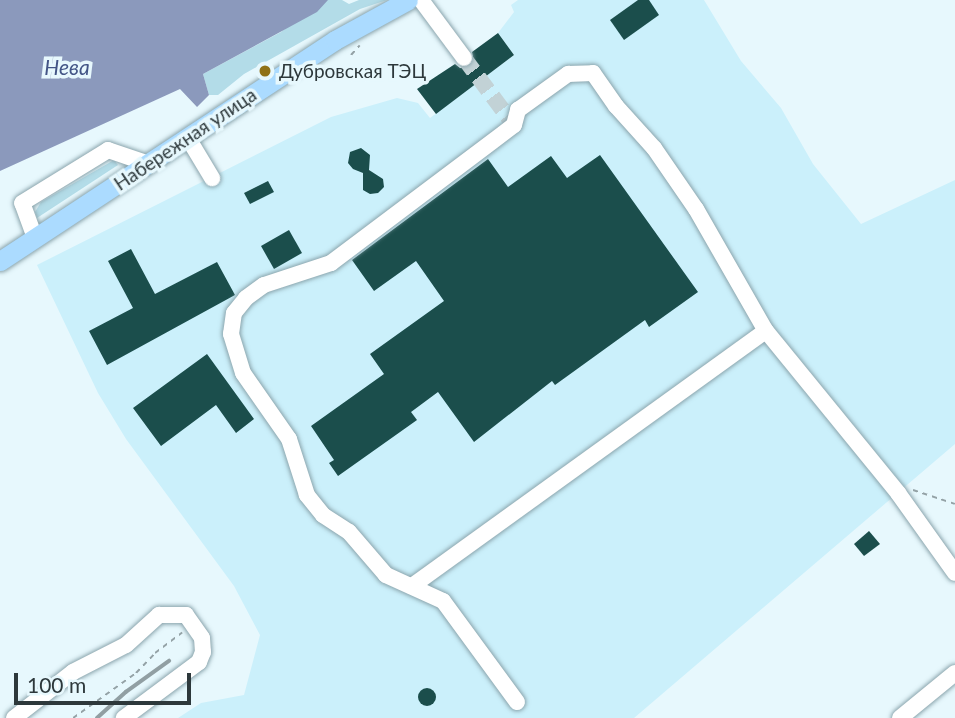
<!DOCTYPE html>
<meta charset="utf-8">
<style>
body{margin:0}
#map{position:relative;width:955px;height:718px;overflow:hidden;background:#e7f8fd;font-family:Lato,sans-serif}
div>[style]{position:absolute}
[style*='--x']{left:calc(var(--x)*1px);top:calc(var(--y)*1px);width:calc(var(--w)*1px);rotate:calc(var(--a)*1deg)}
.built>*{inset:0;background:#cbf0fb}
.green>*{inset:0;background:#b3dce8}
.water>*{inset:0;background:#8b99bc}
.building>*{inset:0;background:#1b4e4c}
.round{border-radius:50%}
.minor-tunnel>*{height:16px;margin-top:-8px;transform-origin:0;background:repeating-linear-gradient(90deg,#c2d2d6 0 16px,transparent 0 24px)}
.path>*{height:2px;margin-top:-1px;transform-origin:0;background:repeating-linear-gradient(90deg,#94a2a6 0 5px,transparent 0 10px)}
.roads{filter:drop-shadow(0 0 2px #8ba5ad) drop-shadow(0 0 2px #8ba5ad)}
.minor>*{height:16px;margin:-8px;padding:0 8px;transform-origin:8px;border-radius:8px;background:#fff}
.major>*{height:19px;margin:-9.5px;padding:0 9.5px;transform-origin:9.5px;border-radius:9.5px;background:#abdbff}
.rail>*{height:3.5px;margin:-1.75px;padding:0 1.75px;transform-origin:1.75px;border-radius:1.75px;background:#919fa3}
.dots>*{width:19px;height:19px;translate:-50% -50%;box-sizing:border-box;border:4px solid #e7f8fd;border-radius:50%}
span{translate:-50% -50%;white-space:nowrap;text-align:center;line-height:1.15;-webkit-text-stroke:7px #e7f8fd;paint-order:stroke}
.poi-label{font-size:19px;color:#2d383b}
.left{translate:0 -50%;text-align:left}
.street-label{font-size:19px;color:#2d383b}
.water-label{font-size:21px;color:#435586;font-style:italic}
.scale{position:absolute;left:14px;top:673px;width:177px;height:32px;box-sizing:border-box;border:4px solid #2d383b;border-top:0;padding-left:9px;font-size:21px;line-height:24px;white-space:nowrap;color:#2d383b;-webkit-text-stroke:5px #e7f8fd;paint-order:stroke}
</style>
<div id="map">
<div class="built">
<div style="clip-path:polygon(518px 0,704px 0,741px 61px,781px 108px,813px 164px,861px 224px,955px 180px,955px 444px,634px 718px,178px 718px,201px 703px,244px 695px,260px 635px,234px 586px,126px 439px,98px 393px,37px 265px,331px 117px,397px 98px,418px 103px,430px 118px,514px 55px,498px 33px,514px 12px,511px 5px)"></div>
</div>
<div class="green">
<div style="clip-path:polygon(322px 0,342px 0,349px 4px,359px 0,387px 0,360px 9px,244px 74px,218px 95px,209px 95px,203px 74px,281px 32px)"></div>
<div style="clip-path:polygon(114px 160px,118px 165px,37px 218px,35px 212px,41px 202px)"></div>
</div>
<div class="water">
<div style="clip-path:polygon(0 0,328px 0,317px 12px,203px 74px,209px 95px,197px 107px,180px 89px,0 171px)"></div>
</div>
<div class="building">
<div style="clip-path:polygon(638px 0,649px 0,659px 15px,624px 40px,610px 20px)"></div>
<div style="clip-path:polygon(498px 33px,514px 55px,436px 114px,417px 89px,455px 64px,460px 68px,470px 67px,474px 62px,472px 52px)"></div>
<div style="clip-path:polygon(361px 148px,370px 155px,369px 170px,383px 179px,384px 187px,378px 193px,370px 194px,363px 190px,363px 173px,353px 169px,348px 163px,350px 152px)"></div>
<div style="clip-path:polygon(600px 155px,698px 292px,649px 327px,645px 320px,555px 385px,552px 381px,474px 442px,438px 392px,411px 412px,417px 420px,338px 476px,329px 463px,334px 460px,311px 426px,384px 374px,370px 354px,444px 301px,416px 261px,374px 291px,352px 260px,488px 159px,508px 187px,551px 156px,567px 178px)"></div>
<div style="clip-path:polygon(268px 181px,274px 192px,250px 204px,244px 193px)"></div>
<div style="clip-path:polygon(289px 230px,302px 253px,274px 269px,261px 246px)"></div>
<div style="clip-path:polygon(131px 249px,155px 294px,217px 262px,235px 295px,107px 365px,89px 331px,133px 308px,108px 261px)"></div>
<div style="clip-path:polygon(207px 354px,254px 419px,236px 433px,216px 405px,161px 446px,133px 408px)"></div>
<div style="clip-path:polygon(869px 531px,880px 544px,864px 556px,854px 544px)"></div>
<div class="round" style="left:418px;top:688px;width:18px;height:18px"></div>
</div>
<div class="minor-tunnel">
<div style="--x:464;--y:58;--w:84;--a:53.3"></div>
</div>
<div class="path">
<div style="--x:351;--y:55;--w:13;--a:-48"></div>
<div style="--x:913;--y:490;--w:44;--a:18.4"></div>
<div style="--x:73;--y:718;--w:77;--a:-35.5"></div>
<div style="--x:136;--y:673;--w:28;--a:-46"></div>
<div style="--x:155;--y:653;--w:34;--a:-37"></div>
</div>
<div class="roads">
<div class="minor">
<div style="--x:421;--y:0;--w:72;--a:53.4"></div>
<div style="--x:188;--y:138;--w:47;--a:59"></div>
<div style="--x:35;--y:238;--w:37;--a:-110"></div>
<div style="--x:22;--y:203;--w:101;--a:-31.6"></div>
<div style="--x:108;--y:150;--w:43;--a:18.9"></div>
<div style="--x:412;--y:586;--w:436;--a:-35.8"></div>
<div style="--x:517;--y:702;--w:125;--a:-126.2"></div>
<div style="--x:443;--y:601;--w:63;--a:-155.5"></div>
<div style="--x:386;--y:575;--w:57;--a:-130.7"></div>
<div style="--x:349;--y:532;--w:31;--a:-147"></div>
<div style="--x:323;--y:515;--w:26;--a:-129"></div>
<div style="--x:307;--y:495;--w:59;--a:-107.8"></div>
<div style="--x:289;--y:439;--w:80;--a:-124.9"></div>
<div style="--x:243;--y:373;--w:41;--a:-107.1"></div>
<div style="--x:231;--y:334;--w:21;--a:-82"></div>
<div style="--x:234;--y:313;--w:19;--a:-51"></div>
<div style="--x:246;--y:298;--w:22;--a:-36"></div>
<div style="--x:264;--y:285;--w:71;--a:-18.2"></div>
<div style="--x:331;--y:263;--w:229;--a:-37"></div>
<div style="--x:514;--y:125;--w:16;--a:-75"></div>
<div style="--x:518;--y:110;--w:62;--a:-35.8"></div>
<div style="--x:568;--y:74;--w:25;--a:-2"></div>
<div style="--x:593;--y:73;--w:40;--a:55.1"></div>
<div style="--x:616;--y:106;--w:57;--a:47.9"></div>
<div style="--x:654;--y:148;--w:74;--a:55.5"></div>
<div style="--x:696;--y:209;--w:141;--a:60.2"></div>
<div style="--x:766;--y:331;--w:209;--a:50.8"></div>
<div style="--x:898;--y:493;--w:98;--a:54.5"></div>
<div style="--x:14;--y:718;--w:75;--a:-37.9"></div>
<div style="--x:73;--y:672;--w:59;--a:-27"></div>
<div style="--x:126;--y:645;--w:45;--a:-42.3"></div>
<div style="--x:159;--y:615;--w:27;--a:0"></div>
<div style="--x:186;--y:615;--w:28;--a:55"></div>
<div style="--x:202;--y:638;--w:14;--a:86"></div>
<div style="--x:203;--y:652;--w:11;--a:112"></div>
<div style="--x:199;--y:662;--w:94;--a:143.3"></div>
<div style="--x:900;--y:718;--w:71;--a:-39.3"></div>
</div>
<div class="major">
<div style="--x:0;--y:261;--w:401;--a:-33.4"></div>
<div style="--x:335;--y:40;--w:83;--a:-28.7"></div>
</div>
</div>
<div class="rail">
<div style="--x:97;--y:718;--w:39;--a:-42"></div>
<div style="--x:126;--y:692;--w:53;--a:-35.8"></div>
</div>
<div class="dots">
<div style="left:265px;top:71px;background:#907217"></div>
</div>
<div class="poi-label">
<span class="left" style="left:279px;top:71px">Дубровская ТЭЦ</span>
</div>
<div class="street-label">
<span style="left:185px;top:139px;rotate:-34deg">Набережная улица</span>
</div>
<div class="water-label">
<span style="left:67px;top:67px">Нева</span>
</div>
<div class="scale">100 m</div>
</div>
